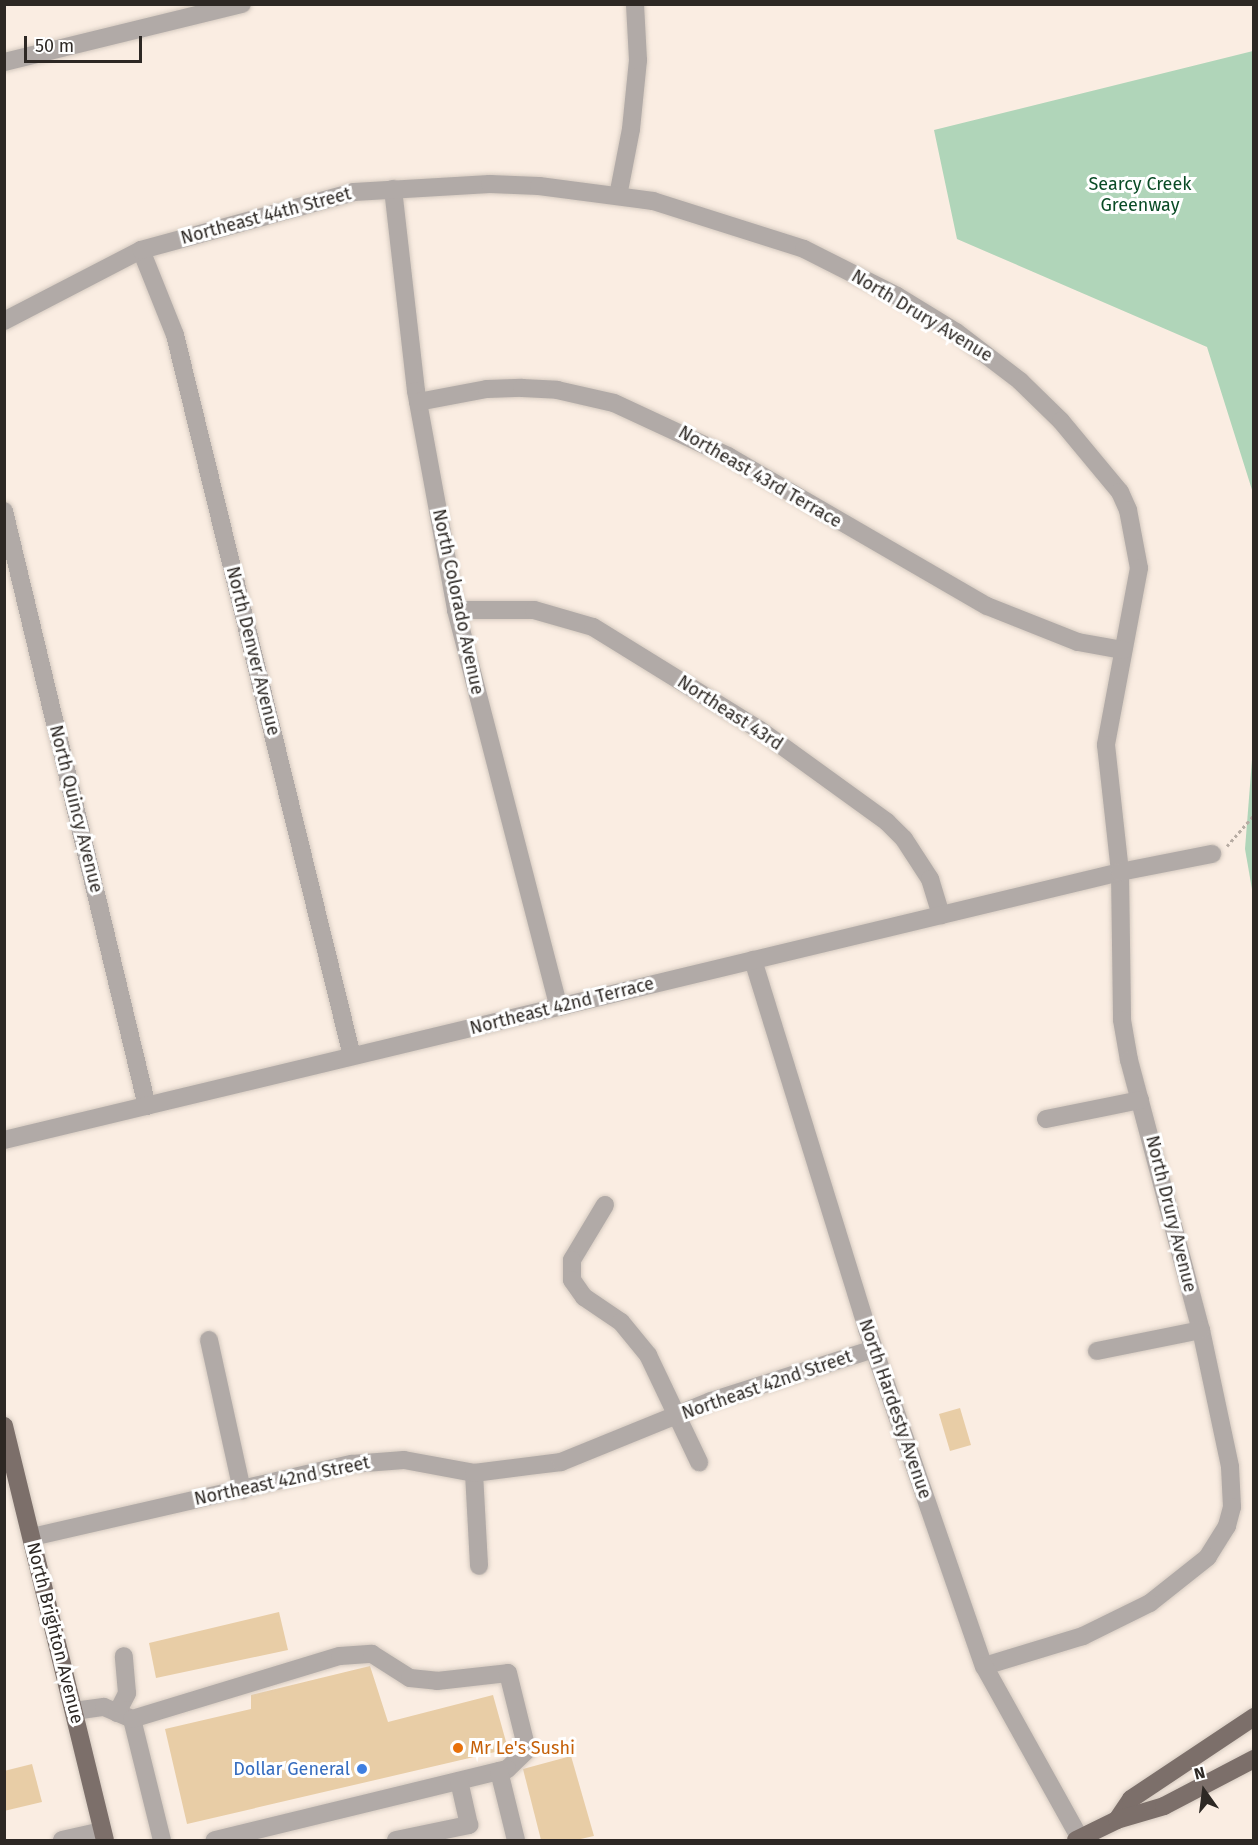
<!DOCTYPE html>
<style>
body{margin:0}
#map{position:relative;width:1258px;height:1845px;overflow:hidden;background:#faede2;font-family:"Fira Sans",sans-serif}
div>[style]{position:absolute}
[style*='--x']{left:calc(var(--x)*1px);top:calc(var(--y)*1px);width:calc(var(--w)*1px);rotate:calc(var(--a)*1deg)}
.green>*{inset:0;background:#b0d5b9}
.building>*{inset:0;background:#e8cda6}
.path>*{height:3px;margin-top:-1.5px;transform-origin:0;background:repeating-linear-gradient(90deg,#b7aca3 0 3px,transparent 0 6px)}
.roads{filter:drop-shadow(0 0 2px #d5cac0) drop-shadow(0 0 2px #d5cac0)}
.minor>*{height:18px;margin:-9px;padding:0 9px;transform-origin:9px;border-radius:9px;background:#b1aaa7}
.major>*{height:18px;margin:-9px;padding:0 9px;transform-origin:9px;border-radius:9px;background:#7c6f6a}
.dots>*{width:16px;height:16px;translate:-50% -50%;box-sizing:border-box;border:3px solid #fff;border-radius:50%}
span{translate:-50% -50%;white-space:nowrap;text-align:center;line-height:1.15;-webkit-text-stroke:6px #fff;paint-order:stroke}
.park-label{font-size:18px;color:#094b25}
.street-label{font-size:18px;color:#2d2824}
.food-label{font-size:18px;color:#c56008}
.left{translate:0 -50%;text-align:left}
.shop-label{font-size:18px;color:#366cbe}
.right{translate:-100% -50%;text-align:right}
.frame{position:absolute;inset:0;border:6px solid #2d2824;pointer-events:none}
.north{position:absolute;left:1174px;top:1761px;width:60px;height:60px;-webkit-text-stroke:4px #fff;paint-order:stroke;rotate:346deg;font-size:16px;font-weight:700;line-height:24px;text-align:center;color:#2d2824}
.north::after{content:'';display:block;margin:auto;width:21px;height:27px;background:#2d2824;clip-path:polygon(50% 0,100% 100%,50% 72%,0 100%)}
.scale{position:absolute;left:24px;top:36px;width:118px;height:27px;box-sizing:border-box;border:3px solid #2d2824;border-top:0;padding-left:8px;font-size:18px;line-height:21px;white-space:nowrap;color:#2d2824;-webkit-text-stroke:4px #fff;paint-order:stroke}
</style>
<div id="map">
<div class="green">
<div style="clip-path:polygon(1253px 51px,1254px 51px,1253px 493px,1207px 347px,957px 239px,934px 130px)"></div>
<div style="clip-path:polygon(1253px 747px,1254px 894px,1253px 895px,1245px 849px)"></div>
</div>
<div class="building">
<div style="clip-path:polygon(960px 1408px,971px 1445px,950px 1451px,939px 1414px)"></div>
<div style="clip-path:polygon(279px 1612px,288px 1650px,156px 1678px,149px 1643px)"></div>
<div style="clip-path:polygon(370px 1666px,388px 1722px,493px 1695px,508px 1749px,187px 1824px,165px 1729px,251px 1709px,251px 1695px)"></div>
<div style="clip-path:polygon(571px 1756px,594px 1836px,576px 1840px,541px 1840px,523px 1769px)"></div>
<div style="clip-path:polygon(32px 1764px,42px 1802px,4px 1811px,4px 1771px)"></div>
</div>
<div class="path">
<div style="--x:1227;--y:846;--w:41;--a:-48.9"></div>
</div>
<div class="roads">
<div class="minor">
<div style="--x:4;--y:62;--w:245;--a:-13.7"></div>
<div style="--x:393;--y:189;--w:203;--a:83.5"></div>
<div style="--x:416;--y:391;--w:223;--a:79.6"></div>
<div style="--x:456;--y:610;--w:410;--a:75.5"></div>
<div style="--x:618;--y:196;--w:68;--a:-79"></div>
<div style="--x:631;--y:129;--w:69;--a:-84.2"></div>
<div style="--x:638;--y:60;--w:56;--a:-93.1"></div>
<div style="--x:141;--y:250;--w:92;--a:68.2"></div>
<div style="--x:175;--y:335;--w:742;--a:76.21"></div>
<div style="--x:4;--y:321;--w:154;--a:-27.4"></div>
<div style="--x:141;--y:250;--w:221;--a:-15.2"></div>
<div style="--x:354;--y:192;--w:136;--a:-3.4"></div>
<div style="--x:490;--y:184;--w:49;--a:2.3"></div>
<div style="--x:539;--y:186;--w:115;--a:7.5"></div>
<div style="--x:653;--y:201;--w:158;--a:17.6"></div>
<div style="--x:804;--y:249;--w:104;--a:26.8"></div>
<div style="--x:897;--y:296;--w:69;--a:31.4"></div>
<div style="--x:956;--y:332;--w:81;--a:37.4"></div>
<div style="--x:1020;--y:381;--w:57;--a:44.3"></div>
<div style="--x:1061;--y:421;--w:92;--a:50.3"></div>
<div style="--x:1120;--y:492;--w:20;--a:66"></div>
<div style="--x:1128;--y:510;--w:59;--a:79.3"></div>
<div style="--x:1139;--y:568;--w:180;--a:100.6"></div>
<div style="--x:1106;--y:745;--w:128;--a:83.7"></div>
<div style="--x:1120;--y:872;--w:148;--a:89.2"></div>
<div style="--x:1122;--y:1020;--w:41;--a:80.1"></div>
<div style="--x:1129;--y:1060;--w:279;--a:75.1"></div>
<div style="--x:1201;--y:1330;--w:140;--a:78"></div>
<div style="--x:1230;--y:1467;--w:40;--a:87.1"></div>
<div style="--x:1232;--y:1507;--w:20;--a:105"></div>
<div style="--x:1227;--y:1526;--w:36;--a:122"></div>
<div style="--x:1208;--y:1557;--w:74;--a:141.6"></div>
<div style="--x:1150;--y:1603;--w:75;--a:153.8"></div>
<div style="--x:1083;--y:1636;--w:103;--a:163.1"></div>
<div style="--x:418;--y:402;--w:70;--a:-10.7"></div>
<div style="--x:487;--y:389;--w:35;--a:-2"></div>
<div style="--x:522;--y:388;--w:35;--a:3"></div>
<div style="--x:557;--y:390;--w:58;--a:12.8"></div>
<div style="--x:614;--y:403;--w:126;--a:24.9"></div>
<div style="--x:728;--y:456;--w:299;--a:30.1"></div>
<div style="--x:987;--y:606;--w:98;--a:21.6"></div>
<div style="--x:1078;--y:642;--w:46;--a:10.1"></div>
<div style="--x:4;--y:511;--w:612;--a:76.49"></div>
<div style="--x:456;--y:610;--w:78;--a:0"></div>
<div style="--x:534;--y:610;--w:61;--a:16.1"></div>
<div style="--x:593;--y:627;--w:196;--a:31.7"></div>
<div style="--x:760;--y:730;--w:157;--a:35.9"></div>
<div style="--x:887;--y:822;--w:24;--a:45"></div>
<div style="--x:904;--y:839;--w:48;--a:57"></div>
<div style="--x:930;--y:879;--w:38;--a:73"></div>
<div style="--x:753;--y:960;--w:386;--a:72.8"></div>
<div style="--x:867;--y:1329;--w:357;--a:70.9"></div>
<div style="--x:984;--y:1666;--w:199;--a:60.9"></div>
<div style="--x:1046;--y:1119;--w:96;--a:-11.4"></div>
<div style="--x:4;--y:1140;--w:1148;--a:-13.5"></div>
<div style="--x:1120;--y:872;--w:94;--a:-11.1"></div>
<div style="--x:605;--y:1205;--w:64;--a:121"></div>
<div style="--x:572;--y:1260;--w:20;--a:90"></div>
<div style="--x:572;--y:1280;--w:21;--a:55"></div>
<div style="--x:584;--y:1297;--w:45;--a:34"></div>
<div style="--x:621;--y:1322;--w:43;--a:50.7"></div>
<div style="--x:648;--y:1355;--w:119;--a:64.5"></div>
<div style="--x:209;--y:1340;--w:154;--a:77.6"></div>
<div style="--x:1097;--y:1351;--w:106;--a:-11.4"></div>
<div style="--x:474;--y:1473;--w:93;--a:86.9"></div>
<div style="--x:32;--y:1537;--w:328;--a:-12.9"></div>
<div style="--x:352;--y:1464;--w:52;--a:-4.4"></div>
<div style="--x:404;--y:1460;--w:71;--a:10.5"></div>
<div style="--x:474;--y:1473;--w:88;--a:-7.2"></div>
<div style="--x:561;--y:1462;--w:162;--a:-22.1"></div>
<div style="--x:711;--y:1401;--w:171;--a:-17.7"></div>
<div style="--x:74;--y:1711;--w:30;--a:-8"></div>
<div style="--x:104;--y:1707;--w:30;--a:23"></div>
<div style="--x:132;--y:1719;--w:125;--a:76.1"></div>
<div style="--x:117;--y:1713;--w:22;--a:-63"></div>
<div style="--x:127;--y:1693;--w:37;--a:-95"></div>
<div style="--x:132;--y:1719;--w:217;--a:-16.9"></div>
<div style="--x:340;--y:1656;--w:32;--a:-4"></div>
<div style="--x:372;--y:1654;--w:45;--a:32.3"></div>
<div style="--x:410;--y:1678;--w:27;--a:6"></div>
<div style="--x:437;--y:1681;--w:71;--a:-6.4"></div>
<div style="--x:508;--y:1673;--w:79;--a:76.1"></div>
<div style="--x:527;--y:1750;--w:28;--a:136"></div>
<div style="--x:507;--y:1769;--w:301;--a:166.3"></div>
<div style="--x:499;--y:1771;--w:71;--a:76.2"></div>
<div style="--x:62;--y:1840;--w:41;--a:-12.7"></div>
<div style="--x:396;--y:1840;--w:75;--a:-11.6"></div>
<div style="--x:469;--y:1825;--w:45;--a:-102.8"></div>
</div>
<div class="major">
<div style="--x:4;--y:1426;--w:426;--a:76.3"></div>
<div style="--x:1117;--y:1820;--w:25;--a:-56"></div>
<div style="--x:1131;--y:1799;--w:148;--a:-33.7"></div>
<div style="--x:1076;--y:1840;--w:46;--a:-26"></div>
<div style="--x:1117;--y:1820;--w:49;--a:-16.6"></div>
<div style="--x:1164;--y:1806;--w:102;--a:-27.6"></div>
</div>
</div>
<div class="dots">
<div style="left:458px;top:1748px;background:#e8710a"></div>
<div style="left:362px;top:1769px;background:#3f7fe0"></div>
</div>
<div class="park-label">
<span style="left:1140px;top:195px">Searcy Creek<br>Greenway</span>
</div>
<div class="street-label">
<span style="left:266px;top:216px;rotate:-15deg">Northeast 44th Street</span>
<span style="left:922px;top:316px;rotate:31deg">North Drury Avenue</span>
<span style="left:760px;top:477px;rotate:30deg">Northeast 43rd Terrace</span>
<span style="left:458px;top:602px;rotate:78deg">North Colorado Avenue</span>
<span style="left:253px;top:651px;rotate:76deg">North Denver Avenue</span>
<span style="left:730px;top:713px;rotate:33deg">Northeast 43rd</span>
<span style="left:76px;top:809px;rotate:76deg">North Quincy Avenue</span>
<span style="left:562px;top:1006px;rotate:-14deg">Northeast 42nd Terrace</span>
<span style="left:1171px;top:1214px;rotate:76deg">North Drury Avenue</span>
<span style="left:767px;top:1385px;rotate:-19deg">Northeast 42nd Street</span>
<span style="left:895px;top:1409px;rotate:71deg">North Hardesty Avenue</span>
<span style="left:282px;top:1481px;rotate:-12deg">Northeast 42nd Street</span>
<span style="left:55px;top:1633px;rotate:76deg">North Brighton Avenue</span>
</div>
<div class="food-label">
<span class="left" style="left:470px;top:1748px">Mr Le's Sushi</span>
</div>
<div class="shop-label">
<span class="right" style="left:350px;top:1769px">Dollar General</span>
</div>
<div class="frame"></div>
<div class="north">N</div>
<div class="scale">50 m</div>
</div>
